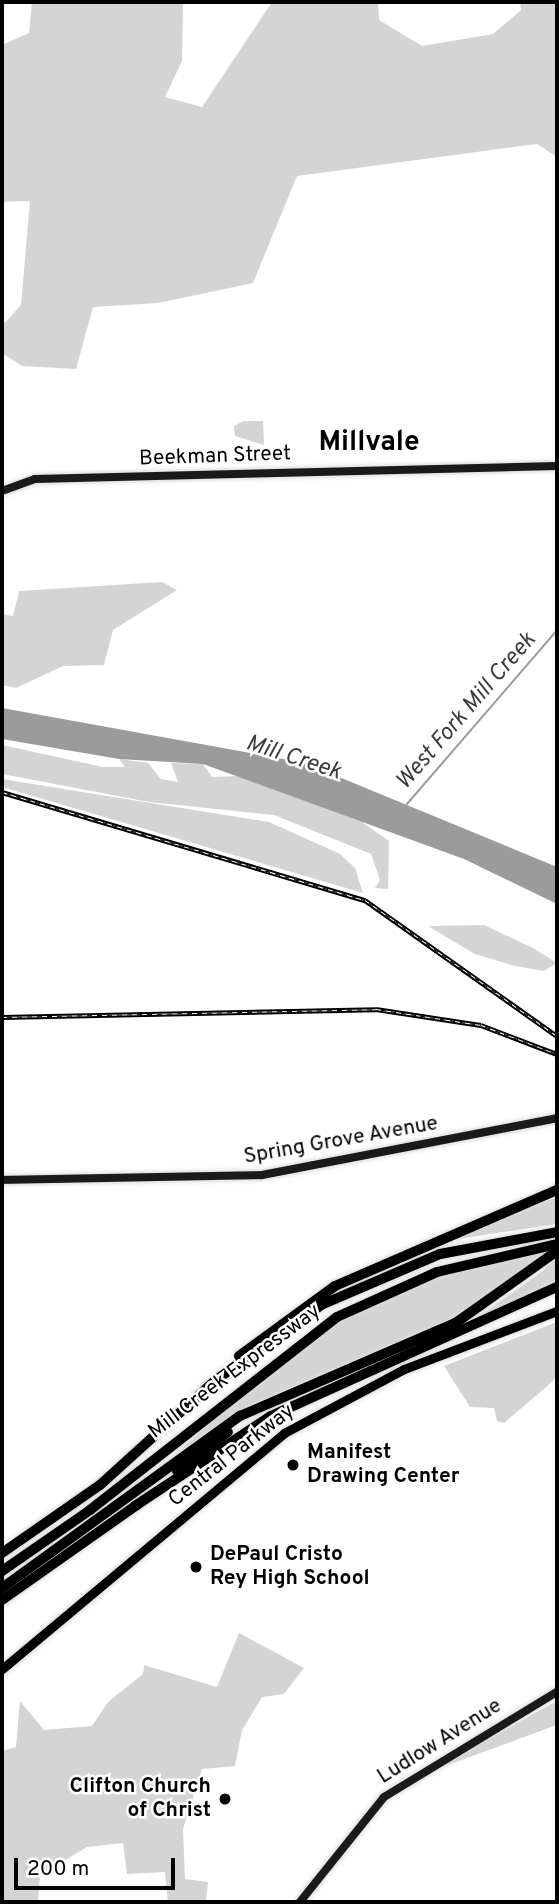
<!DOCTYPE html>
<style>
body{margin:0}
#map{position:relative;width:559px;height:1904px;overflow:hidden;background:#fff;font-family:Overpass,sans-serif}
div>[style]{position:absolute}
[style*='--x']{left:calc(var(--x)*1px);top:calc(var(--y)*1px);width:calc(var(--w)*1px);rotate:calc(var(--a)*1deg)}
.green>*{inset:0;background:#d4d4d4}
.water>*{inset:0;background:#9b9b9b}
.stream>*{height:2px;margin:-1px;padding:0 1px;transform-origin:1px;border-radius:1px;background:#9b9b9b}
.roads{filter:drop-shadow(0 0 2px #dbdbdb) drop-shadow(0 0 2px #dbdbdb)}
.secondary>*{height:8px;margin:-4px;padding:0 4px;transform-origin:4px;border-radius:4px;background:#1a1a1a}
.primary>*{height:9px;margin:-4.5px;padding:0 4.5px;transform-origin:4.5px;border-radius:4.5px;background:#000}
.highway>*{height:10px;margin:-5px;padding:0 5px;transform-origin:5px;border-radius:5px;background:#000}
.rail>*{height:4.5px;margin-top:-2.25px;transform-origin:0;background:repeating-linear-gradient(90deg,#fff 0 5px,#000 0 10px);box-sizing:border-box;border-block:2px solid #000}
.dots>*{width:19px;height:19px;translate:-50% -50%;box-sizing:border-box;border:4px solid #fff;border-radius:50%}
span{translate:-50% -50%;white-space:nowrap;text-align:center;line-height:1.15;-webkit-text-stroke:5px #fff;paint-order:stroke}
.street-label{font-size:21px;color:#000}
.poi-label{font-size:21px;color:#000;font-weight:700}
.left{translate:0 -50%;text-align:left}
.right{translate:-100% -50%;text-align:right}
.water-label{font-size:23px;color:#3c3c3c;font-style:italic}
.district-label{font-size:28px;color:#000;font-weight:700}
.frame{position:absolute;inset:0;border:4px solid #000;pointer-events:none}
.scale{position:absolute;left:14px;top:1858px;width:161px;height:32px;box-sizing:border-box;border:4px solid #000;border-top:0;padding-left:9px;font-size:21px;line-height:24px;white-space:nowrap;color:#000;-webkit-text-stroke:5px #fff;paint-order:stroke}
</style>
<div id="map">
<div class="green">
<div style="clip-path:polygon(32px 2px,183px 2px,182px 61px,165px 97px,202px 107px,272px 2px,378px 2px,379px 20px,422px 46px,493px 34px,521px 10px,520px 2px,557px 2px,557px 157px,537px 144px,297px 176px,253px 283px,158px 303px,93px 307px,76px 369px,22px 366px,5px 355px,2px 359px,2px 326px,21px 305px,30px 201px,2px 202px,2px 45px,29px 33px)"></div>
<div style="clip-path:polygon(244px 421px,263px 421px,264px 445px,235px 436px,234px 426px)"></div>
<div style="clip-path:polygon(162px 582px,177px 590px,113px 630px,104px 665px,63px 666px,16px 688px,2px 685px,2px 614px,13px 616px,19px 591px)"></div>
<div style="clip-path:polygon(2px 745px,103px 767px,125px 767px,119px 759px,148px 763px,161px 779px,178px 782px,171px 763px,203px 764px,212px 777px,237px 776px,296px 797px,362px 822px,389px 841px,388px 889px,375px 888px,380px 880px,371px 854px,274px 815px,149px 802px,2px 774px)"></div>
<div style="clip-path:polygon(2px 779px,269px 822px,340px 854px,355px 868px,363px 893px,2px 787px)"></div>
<div style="clip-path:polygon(484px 925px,533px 948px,557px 963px,544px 971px,515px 966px,475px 954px,428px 926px)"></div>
<div style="clip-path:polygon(557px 1197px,557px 1224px,451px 1240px,503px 1218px)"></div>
<div style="clip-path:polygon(545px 1253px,457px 1316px,248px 1406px,155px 1473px,269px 1369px,360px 1307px,453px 1271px)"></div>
<div style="clip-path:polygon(557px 1254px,557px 1284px,477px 1318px,544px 1270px)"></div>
<div style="clip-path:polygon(557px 1322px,557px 1375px,552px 1382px,504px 1423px,497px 1421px,494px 1408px,470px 1407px,444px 1366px)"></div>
<div style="clip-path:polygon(239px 1633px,304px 1668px,284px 1694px,262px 1697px,242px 1730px,235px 1766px,202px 1769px,183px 1829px,185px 1879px,208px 1882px,206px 1902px,168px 1902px,165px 1872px,127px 1874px,123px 1843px,87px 1847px,40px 1875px,38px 1902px,2px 1902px,2px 1751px,16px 1747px,20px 1701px,44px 1730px,92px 1726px,108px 1702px,143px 1674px,144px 1665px,217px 1687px)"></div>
<div style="clip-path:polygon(557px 1701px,557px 1725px,437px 1769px,486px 1740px)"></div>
</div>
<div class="water">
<div style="clip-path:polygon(2px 708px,305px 763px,557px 867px,557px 904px,464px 859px,203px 764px,119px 759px,2px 739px)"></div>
</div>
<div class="stream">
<div style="--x:407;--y:804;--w:230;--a:-49.2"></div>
</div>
<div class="roads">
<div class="secondary">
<div style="--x:2;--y:491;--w:35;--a:-20"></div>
<div style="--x:35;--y:479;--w:522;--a:-1.43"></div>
<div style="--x:2;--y:1180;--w:260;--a:-1.1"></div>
<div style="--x:262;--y:1175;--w:300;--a:-10.9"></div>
<div style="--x:300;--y:1902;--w:134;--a:-51.3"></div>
<div style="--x:384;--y:1797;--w:202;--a:-31.3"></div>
</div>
<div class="primary">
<div style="--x:2;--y:1669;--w:368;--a:-39.9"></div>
<div style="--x:284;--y:1433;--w:136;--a:-28.1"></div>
<div style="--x:404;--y:1369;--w:164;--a:-20.8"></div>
</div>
<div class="highway">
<div style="--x:239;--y:1356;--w:119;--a:-36.1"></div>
<div style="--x:335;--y:1286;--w:242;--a:-23.4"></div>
<div style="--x:177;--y:1471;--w:64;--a:-37.4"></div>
<div style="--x:135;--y:1506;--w:163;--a:-33.5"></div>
<div style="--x:271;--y:1416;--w:314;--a:-24.3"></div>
<div style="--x:2;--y:1553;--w:119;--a:-34.8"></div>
<div style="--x:100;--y:1485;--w:156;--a:-42.2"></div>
<div style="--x:216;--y:1380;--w:129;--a:-35.5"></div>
<div style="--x:321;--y:1305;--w:129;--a:-23.2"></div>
<div style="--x:440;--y:1254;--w:119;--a:-10.6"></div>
<div style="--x:2;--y:1571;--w:107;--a:-34.7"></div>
<div style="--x:90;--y:1510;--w:313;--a:-38"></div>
<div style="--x:337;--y:1317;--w:110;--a:-24.2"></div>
<div style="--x:437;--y:1272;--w:123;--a:-13.1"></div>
<div style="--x:2;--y:1588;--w:294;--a:-35.9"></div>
<div style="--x:240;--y:1416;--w:236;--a:-23.4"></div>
<div style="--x:457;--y:1322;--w:123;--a:-35.4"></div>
<div style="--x:2;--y:1600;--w:166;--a:-35.2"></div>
</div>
</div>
<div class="rail">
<div style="--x:2;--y:792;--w:379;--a:16.6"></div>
<div style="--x:365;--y:900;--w:235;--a:35.3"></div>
<div style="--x:2;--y:1017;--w:374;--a:-1.2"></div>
<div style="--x:376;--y:1009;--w:106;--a:8.7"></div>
<div style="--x:481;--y:1025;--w:81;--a:20.9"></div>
</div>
<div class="dots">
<div style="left:293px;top:1465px;background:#000"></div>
<div style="left:196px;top:1567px;background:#000"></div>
<div style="left:225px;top:1799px;background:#000"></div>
</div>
<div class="street-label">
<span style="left:215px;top:457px;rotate:-2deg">Beekman Street</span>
<span style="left:341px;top:1141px;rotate:-10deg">Spring Grove Avenue</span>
<span style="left:235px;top:1372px;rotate:-37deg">Mill Creek Expressway</span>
<span style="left:232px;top:1456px;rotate:-38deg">Central Parkway</span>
<span style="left:440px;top:1742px;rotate:-32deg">Ludlow Avenue</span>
</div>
<div class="poi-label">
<span class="left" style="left:307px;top:1465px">Manifest<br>Drawing Center</span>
<span class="left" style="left:210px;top:1567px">DePaul Cristo<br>Rey High School</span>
<span class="right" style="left:211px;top:1799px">Clifton Church<br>of Christ</span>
</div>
<div class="water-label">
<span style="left:467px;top:712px;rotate:-49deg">West Fork Mill Creek</span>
<span style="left:293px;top:759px;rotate:18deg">Mill Creek</span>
</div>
<div class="district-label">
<span style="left:369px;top:443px">Millvale</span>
</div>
<div class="frame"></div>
<div class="scale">200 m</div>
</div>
